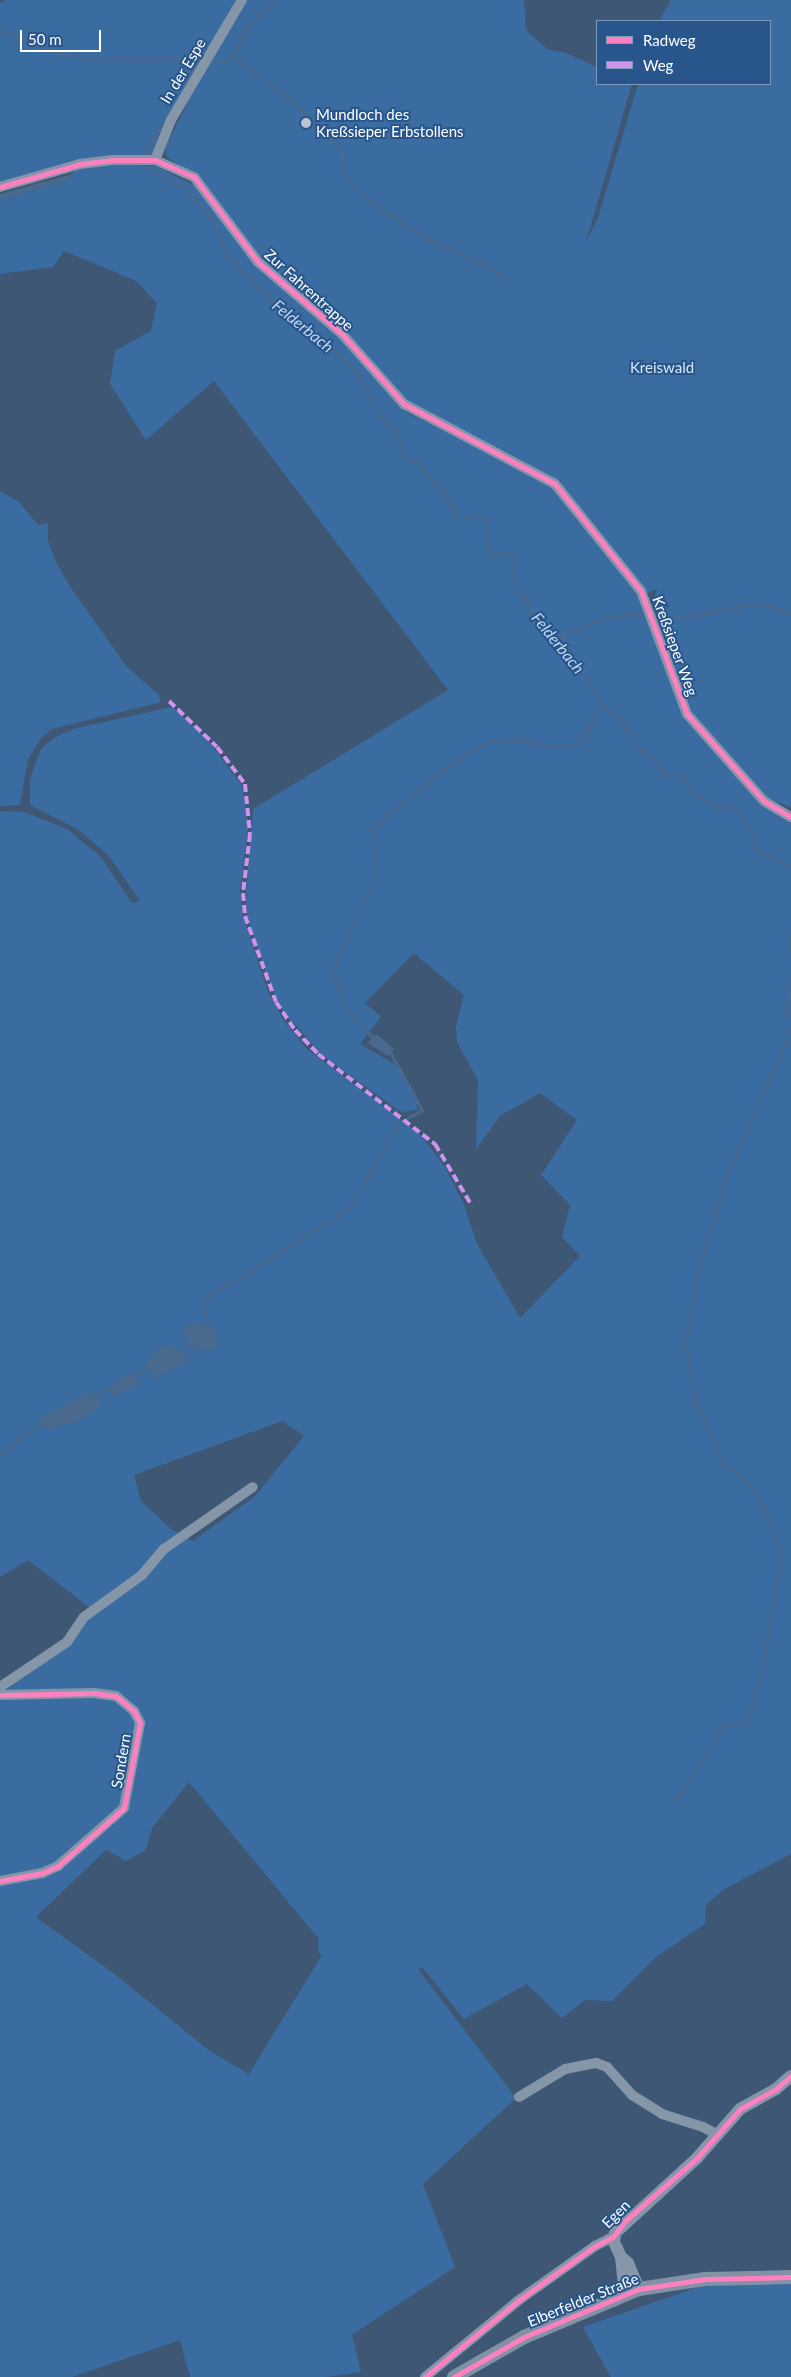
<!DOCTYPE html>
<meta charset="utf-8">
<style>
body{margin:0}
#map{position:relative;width:791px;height:2377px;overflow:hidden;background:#3e5775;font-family:Lato,sans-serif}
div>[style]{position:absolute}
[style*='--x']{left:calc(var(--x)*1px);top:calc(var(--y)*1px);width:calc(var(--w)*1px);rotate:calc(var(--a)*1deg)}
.green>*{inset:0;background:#3b6ca1}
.water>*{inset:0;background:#49698e}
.stream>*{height:3px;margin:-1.5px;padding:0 1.5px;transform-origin:1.5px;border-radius:1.5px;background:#49698e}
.minor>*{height:10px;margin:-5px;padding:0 5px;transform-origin:5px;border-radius:5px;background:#8596a9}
.tertiary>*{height:12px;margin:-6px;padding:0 6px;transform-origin:6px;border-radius:6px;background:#8596a9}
.secondary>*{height:14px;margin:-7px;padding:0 7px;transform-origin:7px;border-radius:7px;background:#8192a5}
.quiet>*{height:4px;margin-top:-2px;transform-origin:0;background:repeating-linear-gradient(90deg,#d193ec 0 8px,transparent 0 12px)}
.cycleway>*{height:5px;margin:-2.5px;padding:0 2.5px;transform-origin:2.5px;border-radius:2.5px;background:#ff80c0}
.dots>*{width:14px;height:14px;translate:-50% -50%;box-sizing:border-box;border:2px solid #27558c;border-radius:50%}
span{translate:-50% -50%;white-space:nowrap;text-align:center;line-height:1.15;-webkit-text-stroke:4px #27558c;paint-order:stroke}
.street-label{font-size:15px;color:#fff}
.poi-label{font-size:15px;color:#fff}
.left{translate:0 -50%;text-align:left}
.park-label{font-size:15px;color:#dae8f8}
.water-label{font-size:16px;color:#c2d8f1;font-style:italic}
.legend{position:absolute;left:596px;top:20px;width:175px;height:65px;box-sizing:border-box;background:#27558c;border:1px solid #7d99ba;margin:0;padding:6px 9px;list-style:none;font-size:15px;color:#fff}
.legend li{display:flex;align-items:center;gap:10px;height:25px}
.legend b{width:25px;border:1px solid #7d99ba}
.scale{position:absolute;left:20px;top:30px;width:81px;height:22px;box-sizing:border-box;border:2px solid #fff;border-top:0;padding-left:6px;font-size:15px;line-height:18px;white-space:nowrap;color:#fff;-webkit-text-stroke:4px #27558c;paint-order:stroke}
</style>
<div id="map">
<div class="green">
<div style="clip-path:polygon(7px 0,235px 0,231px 14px,153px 154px,0 184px,0 3px)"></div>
<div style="clip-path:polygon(evenodd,241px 0,524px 0,526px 30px,547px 49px,566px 53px,597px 67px,597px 84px,632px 84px,586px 242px,598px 218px,638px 84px,770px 84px,770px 21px,659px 21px,671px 0,791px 0,791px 807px,759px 796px,756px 800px,791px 820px,791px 1854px,723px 1890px,706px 1905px,705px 1924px,656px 1957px,612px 2001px,585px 2000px,562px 2018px,527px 1984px,464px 2019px,423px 1968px,418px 1969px,516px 2098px,423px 2184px,455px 2267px,352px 2335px,361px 2372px,326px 2377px,190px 2377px,180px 2340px,72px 2377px,0 2377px,0 1694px,69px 1644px,84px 1623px,89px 1607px,28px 1560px,0 1577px,0 811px,24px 812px,67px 829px,100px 856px,132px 903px,140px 901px,109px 856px,79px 830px,30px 805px,30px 779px,41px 749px,54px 738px,73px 729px,172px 707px,206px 738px,243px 787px,248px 829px,240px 892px,243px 916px,267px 989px,282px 1018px,307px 1049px,420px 1134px,445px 1167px,464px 1205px,477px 1244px,520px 1318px,580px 1256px,562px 1237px,570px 1205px,541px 1175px,577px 1120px,540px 1093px,500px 1116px,476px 1149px,478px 1080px,457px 1042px,456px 1027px,464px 995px,414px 953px,365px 1003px,381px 1017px,360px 1044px,396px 1065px,417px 1101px,417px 1110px,401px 1112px,323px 1056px,283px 1011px,270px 985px,247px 917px,246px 891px,253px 809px,448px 690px,214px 381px,146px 440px,110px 384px,115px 351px,151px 331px,157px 303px,136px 281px,64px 251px,53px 267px,0 274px,0 200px,68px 181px,76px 168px,115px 164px,155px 166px,200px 188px,245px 253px,266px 275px,340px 335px,408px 413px,528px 473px,562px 495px,559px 480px,429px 419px,407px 405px,351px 341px,271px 274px,250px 251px,198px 178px,167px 157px,165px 148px,200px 78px,243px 9px,241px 0,613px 562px,647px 593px,657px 589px,653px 603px,671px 649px,661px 650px,639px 594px,613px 562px,241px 0,282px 1421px,304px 1436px,254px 1497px,193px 1541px,171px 1529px,141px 1501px,134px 1475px,282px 1421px,241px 0,189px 1782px,319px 1939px,318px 1951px,322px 1955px,249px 2074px,210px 2051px,117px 1976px,36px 1917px,106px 1850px,126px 1861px,146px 1850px,152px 1828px,189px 1782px)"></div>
<div style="clip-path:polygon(0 491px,19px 502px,38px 525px,48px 523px,48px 541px,57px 564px,71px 588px,127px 667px,159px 695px,161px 702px,52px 729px,41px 738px,28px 759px,20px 805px,0 806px)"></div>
<div style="clip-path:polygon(764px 2282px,791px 2282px,791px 2377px,611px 2377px,583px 2327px,698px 2287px)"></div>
</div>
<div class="water">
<div style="clip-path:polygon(72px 174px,68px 181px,0 200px,0 194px)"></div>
<div style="clip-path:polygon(376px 1034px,394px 1049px,388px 1056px,367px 1043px)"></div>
<div style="clip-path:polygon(201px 1323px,215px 1328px,218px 1347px,208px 1351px,193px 1348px,184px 1335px,185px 1326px)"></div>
<div style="clip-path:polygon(163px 1345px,173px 1347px,193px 1360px,153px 1379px,147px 1361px)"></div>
<div style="clip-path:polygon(128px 1373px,142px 1383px,115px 1396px,110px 1391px,113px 1383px)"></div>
<div style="clip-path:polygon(89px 1392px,101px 1399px,99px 1408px,80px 1421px,46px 1429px,37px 1420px)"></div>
</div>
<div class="stream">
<div style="--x:0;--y:30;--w:41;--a:22.8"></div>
<div style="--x:38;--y:46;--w:43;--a:16.3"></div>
<div style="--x:79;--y:58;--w:113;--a:0.5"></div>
<div style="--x:192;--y:59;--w:11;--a:85"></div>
<div style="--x:193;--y:70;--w:21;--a:115"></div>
<div style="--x:233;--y:56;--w:76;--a:37.5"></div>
<div style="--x:293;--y:102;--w:68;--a:43.8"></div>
<div style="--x:342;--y:149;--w:24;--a:85"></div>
<div style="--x:344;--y:173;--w:24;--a:52"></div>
<div style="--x:359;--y:192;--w:80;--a:35.3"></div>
<div style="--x:424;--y:238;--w:68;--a:23.5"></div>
<div style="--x:486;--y:265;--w:25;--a:34"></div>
<div style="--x:192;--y:59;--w:8;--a:0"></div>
<div style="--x:212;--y:62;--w:16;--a:0"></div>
<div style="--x:228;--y:62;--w:48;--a:-59.7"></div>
<div style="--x:252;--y:21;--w:11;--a:-27"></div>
<div style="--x:262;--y:16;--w:21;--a:-51"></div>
<div style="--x:145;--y:153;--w:44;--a:-58.1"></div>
<div style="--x:147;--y:168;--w:42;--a:26.6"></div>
<div style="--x:185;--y:187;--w:37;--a:49"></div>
<div style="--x:209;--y:215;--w:46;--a:65.7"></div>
<div style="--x:228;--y:257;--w:74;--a:45"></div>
<div style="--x:280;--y:309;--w:24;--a:28"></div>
<div style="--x:301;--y:320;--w:18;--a:56"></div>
<div style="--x:311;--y:335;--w:6;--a:0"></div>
<div style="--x:317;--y:335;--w:55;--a:43.5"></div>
<div style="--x:357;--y:373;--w:46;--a:62.9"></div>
<div style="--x:378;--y:414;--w:21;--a:41"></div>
<div style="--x:394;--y:428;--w:31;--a:71"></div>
<div style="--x:404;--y:457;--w:16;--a:22"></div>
<div style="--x:419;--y:463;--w:11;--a:63"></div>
<div style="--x:424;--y:473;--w:21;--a:37"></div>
<div style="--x:441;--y:486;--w:32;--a:64"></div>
<div style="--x:455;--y:515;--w:15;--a:11"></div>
<div style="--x:470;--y:518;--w:10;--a:-24"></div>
<div style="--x:479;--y:514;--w:7;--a:34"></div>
<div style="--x:485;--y:518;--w:38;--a:83"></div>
<div style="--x:490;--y:556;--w:12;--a:-20"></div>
<div style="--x:501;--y:552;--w:12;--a:20"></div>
<div style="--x:512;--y:556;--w:7;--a:56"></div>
<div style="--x:516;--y:562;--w:16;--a:105"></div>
<div style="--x:512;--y:577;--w:58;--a:59.9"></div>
<div style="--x:541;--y:627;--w:31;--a:40"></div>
<div style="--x:565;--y:647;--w:69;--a:56.3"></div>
<div style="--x:603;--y:704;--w:29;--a:44"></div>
<div style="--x:624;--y:724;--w:25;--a:61"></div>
<div style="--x:636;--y:746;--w:25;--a:34"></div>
<div style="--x:657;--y:760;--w:17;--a:66"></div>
<div style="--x:664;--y:776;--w:22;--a:0"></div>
<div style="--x:686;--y:776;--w:12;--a:81"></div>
<div style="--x:688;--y:788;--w:29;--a:36"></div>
<div style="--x:711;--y:805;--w:24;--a:7"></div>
<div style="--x:735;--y:808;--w:31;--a:54"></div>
<div style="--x:753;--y:833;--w:8;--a:104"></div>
<div style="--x:751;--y:841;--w:18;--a:47"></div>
<div style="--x:763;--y:854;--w:31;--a:27"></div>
<div style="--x:555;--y:637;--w:54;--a:-20.4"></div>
<div style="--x:606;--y:618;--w:28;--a:-10"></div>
<div style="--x:634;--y:613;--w:31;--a:2"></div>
<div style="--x:665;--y:614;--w:15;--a:16"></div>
<div style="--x:679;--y:618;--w:81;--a:-10.6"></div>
<div style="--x:759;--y:603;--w:34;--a:17"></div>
<div style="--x:791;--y:936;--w:14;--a:90"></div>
<div style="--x:791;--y:980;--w:21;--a:93"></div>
<div style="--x:790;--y:1001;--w:9;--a:122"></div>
<div style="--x:785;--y:1009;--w:9;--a:49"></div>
<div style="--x:375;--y:1040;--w:40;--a:-133"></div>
<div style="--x:348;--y:1011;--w:43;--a:-111.8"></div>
<div style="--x:332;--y:971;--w:80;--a:-65.7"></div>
<div style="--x:365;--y:898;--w:26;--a:-59"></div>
<div style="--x:378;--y:876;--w:36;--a:-101"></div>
<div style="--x:371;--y:841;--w:18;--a:-68"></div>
<div style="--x:378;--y:824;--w:100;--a:-39.7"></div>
<div style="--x:455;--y:760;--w:39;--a:-29"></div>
<div style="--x:489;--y:741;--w:28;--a:-4"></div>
<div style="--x:517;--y:739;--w:27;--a:15"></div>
<div style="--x:543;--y:746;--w:33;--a:0"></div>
<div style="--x:576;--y:746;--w:50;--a:-57.3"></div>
<div style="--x:207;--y:1327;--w:27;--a:-98"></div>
<div style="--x:203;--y:1300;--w:173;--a:-32"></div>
<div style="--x:350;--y:1208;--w:98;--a:-60.5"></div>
<div style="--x:398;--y:1123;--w:27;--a:-28"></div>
<div style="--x:422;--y:1110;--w:68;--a:-118.8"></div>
<div style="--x:177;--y:1351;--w:19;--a:-25"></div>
<div style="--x:129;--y:1378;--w:24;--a:-30"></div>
<div style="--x:91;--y:1397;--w:27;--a:-27"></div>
<div style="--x:0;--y:1454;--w:54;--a:-37.5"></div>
<div style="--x:674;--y:1802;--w:38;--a:-55"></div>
<div style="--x:696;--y:1771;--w:50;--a:-61.4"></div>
<div style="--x:720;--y:1727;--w:27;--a:-10"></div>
<div style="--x:747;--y:1722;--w:48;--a:-74.2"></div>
<div style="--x:760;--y:1676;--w:125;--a:-79.9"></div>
<div style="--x:782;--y:1553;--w:65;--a:-111.8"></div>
<div style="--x:758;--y:1493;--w:50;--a:-138.3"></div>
<div style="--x:721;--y:1460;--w:58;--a:-113.5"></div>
<div style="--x:698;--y:1407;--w:64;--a:-101.7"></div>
<div style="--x:685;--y:1344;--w:80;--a:-80"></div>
<div style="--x:699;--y:1265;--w:99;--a:-72.3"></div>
<div style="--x:729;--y:1171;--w:155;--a:-66.4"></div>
</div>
<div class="minor">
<div style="--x:155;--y:160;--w:43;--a:-68.2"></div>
<div style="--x:171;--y:120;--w:139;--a:-59.4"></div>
<div style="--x:0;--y:187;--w:83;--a:-16"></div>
<div style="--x:80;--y:164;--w:33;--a:-7"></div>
<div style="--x:113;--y:160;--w:42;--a:0"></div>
<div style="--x:155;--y:160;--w:43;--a:23.6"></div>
<div style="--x:194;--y:177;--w:106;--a:53"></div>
<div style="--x:258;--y:262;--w:111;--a:40.6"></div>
<div style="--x:342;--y:334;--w:94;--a:48.5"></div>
<div style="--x:404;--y:404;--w:171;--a:27.9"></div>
<div style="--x:555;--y:484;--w:137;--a:51.2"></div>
<div style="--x:641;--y:591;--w:131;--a:69.5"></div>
<div style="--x:687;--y:714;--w:116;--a:48.5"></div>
<div style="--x:764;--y:801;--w:31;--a:31"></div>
<div style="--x:0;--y:1687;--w:81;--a:-33.9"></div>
<div style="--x:67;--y:1642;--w:30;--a:-56"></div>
<div style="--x:84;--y:1617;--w:72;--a:-35.9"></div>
<div style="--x:142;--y:1575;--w:34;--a:-50"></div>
<div style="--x:164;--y:1549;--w:108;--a:-34.9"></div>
<div style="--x:0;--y:1695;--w:94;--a:-1.2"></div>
<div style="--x:94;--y:1693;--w:22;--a:8"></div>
<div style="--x:116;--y:1696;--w:23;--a:40"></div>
<div style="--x:134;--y:1711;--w:13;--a:63"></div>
<div style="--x:140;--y:1723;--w:86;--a:100.7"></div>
<div style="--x:124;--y:1808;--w:88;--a:138.7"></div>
<div style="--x:58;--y:1866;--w:17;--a:156"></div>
<div style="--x:42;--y:1873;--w:43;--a:169.2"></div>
<div style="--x:519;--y:2097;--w:54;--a:-31.3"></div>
<div style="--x:565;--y:2069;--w:32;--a:-11"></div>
<div style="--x:596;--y:2063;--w:12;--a:20"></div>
<div style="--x:607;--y:2067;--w:38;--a:48"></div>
<div style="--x:632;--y:2095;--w:36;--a:32"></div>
<div style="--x:662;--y:2114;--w:43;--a:17.6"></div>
<div style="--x:703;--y:2127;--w:17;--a:28"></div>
<div style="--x:425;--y:2377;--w:122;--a:-39.3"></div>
<div style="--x:519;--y:2300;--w:93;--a:-35.4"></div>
<div style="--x:595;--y:2246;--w:20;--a:-27"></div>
</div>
<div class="tertiary">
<div style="--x:621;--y:2257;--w:37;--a:84"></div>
<div style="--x:639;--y:2289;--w:28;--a:-113"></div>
<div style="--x:628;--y:2263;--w:9;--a:-139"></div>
<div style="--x:621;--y:2257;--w:17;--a:-115"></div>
<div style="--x:614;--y:2242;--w:9;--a:-84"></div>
<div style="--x:615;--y:2233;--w:111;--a:-42.4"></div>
<div style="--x:697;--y:2158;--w:65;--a:-48.7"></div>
<div style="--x:740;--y:2109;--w:41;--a:-29.1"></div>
<div style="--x:776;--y:2089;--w:20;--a:-41"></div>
</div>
<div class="secondary">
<div style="--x:454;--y:2377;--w:81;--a:-29.7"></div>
<div style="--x:524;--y:2337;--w:125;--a:-22.7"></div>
<div style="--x:639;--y:2289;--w:67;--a:-8.6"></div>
<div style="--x:705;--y:2279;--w:86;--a:-1.3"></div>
</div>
<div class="quiet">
<div style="--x:169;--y:701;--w:66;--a:43.8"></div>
<div style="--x:217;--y:747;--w:46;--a:52.9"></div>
<div style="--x:245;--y:784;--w:50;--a:84.3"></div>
<div style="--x:250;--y:834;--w:59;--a:96.8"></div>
<div style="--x:243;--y:893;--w:23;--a:85"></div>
<div style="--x:245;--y:916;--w:91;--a:70.2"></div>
<div style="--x:276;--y:1002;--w:34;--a:56"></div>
<div style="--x:295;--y:1030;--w:33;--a:46"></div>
<div style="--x:318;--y:1054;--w:148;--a:37.6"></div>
<div style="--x:435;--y:1144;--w:72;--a:59.2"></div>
</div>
<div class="cycleway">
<div style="--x:0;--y:187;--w:83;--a:-16"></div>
<div style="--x:80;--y:164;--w:33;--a:-7"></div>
<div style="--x:113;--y:160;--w:42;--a:0"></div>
<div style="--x:155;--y:160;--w:43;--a:23.6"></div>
<div style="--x:194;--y:177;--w:106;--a:53"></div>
<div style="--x:258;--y:262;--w:111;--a:40.6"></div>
<div style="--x:342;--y:334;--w:94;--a:48.5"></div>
<div style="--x:404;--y:404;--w:171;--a:27.9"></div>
<div style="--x:555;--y:484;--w:137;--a:51.2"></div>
<div style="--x:641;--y:591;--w:131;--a:69.5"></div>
<div style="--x:687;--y:714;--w:116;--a:48.5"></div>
<div style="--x:764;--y:801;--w:31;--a:31"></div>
<div style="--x:0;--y:1695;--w:94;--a:-1.2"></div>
<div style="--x:94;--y:1693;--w:22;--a:8"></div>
<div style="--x:116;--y:1696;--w:23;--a:40"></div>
<div style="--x:134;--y:1711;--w:13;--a:63"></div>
<div style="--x:140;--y:1723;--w:86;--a:100.7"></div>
<div style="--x:124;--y:1808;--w:88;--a:138.7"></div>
<div style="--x:58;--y:1866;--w:17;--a:156"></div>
<div style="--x:42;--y:1873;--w:43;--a:169.2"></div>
<div style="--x:425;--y:2377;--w:122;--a:-39.3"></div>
<div style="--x:519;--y:2300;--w:93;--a:-35.4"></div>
<div style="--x:595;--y:2246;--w:20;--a:-27"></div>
<div style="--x:613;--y:2237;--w:20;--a:-53"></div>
<div style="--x:625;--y:2221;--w:96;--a:-41.2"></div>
<div style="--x:697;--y:2158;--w:65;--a:-48.7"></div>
<div style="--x:740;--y:2109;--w:41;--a:-29.1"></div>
<div style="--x:776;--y:2089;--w:20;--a:-41"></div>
<div style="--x:454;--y:2377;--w:81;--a:-29.7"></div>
<div style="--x:524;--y:2337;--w:125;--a:-22.7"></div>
<div style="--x:639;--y:2289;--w:67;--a:-8.6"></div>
<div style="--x:705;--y:2279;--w:86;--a:-1.3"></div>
</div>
<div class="dots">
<div style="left:306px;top:123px;background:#bbc4cf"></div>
</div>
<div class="street-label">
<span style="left:183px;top:71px;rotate:-59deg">In der Espe</span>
<span style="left:309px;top:290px;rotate:42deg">Zur Fahrentrappe</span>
<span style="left:675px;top:646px;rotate:70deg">Kreßsieper Weg</span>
<span style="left:121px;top:1761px;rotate:-80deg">Sondern</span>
<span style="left:616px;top:2214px;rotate:-45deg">Egen</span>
<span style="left:583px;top:2300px;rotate:-22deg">Elberfelder Straße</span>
</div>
<div class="poi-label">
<span class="left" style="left:316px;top:123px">Mundloch des<br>Kreßsieper Erbstollens</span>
</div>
<div class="park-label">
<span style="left:662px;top:368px">Kreiswald</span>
</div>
<div class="water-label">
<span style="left:303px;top:326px;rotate:39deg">Felderbach</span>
<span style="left:558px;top:643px;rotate:51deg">Felderbach</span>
</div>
<ul class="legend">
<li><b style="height:6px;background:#ff80c0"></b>Radweg</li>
<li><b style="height:6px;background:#d193ec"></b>Weg</li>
</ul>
<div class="scale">50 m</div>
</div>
